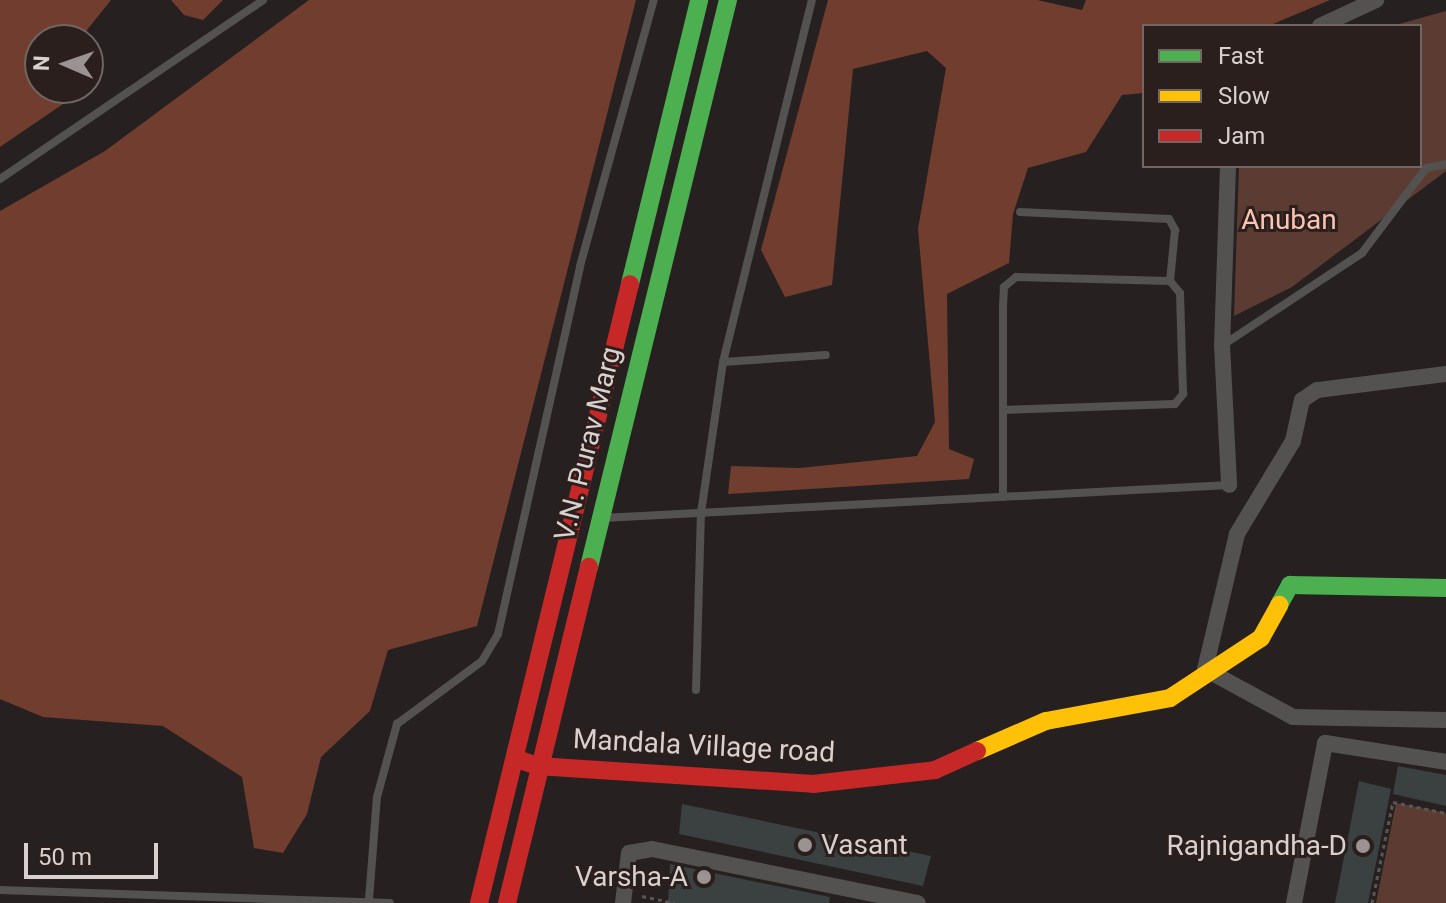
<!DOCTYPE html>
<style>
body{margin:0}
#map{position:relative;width:1446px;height:903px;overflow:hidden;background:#262120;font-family:Roboto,sans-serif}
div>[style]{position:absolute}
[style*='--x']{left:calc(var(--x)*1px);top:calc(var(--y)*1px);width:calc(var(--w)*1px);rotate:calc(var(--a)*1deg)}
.green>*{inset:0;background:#5c3c32}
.forest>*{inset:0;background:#713d2e}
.building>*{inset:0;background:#3b4041}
.path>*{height:3px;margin-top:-1.5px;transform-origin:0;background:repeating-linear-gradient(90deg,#595655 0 4px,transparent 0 8px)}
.lane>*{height:8px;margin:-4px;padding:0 4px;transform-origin:4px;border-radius:4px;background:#545251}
.street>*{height:16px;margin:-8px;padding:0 8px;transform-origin:8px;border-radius:8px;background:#545251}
.fast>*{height:18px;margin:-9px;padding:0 9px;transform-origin:9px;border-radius:9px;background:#4caf50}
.slow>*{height:18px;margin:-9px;padding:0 9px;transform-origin:9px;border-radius:9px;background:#ffc107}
.jam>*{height:18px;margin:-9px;padding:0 9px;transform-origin:9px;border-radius:9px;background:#c62828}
.dots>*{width:22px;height:22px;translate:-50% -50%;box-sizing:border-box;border:4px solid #2a1f1c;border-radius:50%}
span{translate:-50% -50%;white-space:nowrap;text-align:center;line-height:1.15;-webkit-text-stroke:6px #2a1f1c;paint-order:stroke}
.park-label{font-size:28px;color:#fcc3b2}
.street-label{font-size:28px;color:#d9d1cf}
.poi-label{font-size:28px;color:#d9d1cf}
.left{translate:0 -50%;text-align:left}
.right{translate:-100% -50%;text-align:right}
.legend{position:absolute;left:1142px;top:24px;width:280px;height:144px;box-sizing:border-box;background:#2a1f1c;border:2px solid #706664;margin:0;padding:10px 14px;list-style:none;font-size:24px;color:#d9d1cf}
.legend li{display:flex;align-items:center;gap:16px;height:40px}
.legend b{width:40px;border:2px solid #706664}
.north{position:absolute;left:24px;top:24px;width:80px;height:80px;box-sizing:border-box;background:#2a1f1c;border:2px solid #706664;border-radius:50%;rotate:272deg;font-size:22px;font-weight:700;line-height:32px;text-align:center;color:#d9d1cf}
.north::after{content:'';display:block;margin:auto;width:28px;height:36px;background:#9a9392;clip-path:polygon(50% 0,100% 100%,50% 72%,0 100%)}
.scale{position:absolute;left:24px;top:843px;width:134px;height:36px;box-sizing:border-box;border:4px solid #d9d1cf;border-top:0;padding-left:10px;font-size:24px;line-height:28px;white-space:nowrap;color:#d9d1cf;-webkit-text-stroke:6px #2a1f1c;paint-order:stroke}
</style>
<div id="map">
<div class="green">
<div style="clip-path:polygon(1446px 11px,1446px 171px,1292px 287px,1234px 316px,1239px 166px,1420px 166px,1420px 26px,1392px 26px)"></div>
<div style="clip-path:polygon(1396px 803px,1446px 813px,1446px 903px,1376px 903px)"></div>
</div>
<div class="forest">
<div style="clip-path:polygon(0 0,111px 0,79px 40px,40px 40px,40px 88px,82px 91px,0 147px)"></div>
<div style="clip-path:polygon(171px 0,223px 0,203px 20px,184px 15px)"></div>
<div style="clip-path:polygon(309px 0,636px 0,477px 626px,388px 650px,370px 711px,321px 757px,307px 814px,283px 853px,254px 848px,242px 777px,163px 726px,43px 717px,0 699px,0 211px,105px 151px)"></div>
<div style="clip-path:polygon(828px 0,1037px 0,1082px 10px,1086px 0,1330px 0,1268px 26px,1144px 26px,1144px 93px,1122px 95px,1086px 152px,1028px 168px,1013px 214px,1009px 263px,947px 294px,949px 449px,974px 459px,969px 479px,728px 494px,731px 466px,800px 468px,917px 456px,935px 422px,918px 229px,946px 68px,927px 51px,853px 69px,832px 285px,785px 297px,761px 250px)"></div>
</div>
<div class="building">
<div style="clip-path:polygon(1398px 766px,1446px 775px,1446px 806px,1393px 794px)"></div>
<div style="clip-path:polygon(1359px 781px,1391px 789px,1368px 903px,1335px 903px)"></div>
<div style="clip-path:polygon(682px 804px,931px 856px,923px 886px,679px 834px)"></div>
<div style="clip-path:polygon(670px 864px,830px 897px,829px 903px,668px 903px)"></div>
</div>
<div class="path">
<div style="--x:642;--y:896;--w:33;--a:12"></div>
<div style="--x:1372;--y:903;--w:103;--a:-78.3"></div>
<div style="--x:1393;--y:802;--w:54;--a:11.7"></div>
</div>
<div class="lane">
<div style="--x:0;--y:179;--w:318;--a:-34.2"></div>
<div style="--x:1020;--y:212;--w:149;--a:2.7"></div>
<div style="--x:1169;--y:219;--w:13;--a:61"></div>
<div style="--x:1175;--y:230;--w:51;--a:95.6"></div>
<div style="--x:1223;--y:345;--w:167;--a:-33.5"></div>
<div style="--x:1362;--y:253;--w:106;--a:-53"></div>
<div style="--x:1426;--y:168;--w:20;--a:-11"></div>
<div style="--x:723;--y:362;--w:373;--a:-76.2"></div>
<div style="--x:1003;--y:410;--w:172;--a:-2"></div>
<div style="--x:1175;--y:404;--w:13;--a:-51"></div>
<div style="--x:1183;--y:394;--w:101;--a:-91.7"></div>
<div style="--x:1180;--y:293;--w:16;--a:-130"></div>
<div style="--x:1170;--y:281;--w:154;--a:-178.5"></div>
<div style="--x:1016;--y:277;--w:16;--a:140"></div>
<div style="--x:1004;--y:287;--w:19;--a:93"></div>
<div style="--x:1003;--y:306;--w:191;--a:90"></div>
<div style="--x:603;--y:518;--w:627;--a:-3.02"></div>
<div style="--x:696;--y:690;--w:177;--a:-88.4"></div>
<div style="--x:701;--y:513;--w:153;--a:-81.7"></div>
<div style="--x:723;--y:362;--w:103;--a:-3.9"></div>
<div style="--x:0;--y:890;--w:390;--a:1.9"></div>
<div style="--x:369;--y:900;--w:103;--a:-85.6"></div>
<div style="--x:377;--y:797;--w:76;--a:-74.7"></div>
<div style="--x:397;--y:724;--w:106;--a:-36.5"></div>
<div style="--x:482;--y:661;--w:31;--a:-59"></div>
<div style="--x:498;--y:634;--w:377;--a:-77.4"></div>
<div style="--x:580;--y:266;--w:276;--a:-74.5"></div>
</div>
<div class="street">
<div style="--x:1320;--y:26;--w:62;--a:-24.9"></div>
<div style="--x:1228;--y:166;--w:179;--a:91.9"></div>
<div style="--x:1222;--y:345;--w:140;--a:87.1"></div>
<div style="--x:1446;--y:374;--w:130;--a:172.9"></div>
<div style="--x:1317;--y:390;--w:18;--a:146"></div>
<div style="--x:1302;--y:400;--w:42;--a:102.4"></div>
<div style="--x:1293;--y:441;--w:109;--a:121.1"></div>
<div style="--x:1237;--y:534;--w:139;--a:103.3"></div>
<div style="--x:1205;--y:669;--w:100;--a:28.6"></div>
<div style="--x:1293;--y:717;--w:153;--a:1.1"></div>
<div style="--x:623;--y:903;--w:50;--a:-83.2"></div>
<div style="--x:629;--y:853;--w:23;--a:-10"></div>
<div style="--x:652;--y:849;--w:271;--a:11.5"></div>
<div style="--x:1294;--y:903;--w:163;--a:-79"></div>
<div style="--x:1325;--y:743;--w:122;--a:8.9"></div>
</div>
<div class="fast">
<div style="--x:630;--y:284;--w:292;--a:-76.3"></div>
<div style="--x:589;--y:567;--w:584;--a:-76.23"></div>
<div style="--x:1279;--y:605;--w:23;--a:-61"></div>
<div style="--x:1290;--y:585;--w:156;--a:1.1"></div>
</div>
<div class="slow">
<div style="--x:977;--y:751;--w:75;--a:-23.5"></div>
<div style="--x:1046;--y:721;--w:126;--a:-10.5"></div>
<div style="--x:1170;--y:698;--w:109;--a:-33.4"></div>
<div style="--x:1261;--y:638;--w:38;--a:-61"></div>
</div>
<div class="jam">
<div style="--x:515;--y:758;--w:23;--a:20"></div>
<div style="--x:537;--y:766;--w:277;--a:3.7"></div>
<div style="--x:813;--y:784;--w:123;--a:-6.5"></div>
<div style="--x:935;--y:770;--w:46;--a:-24.3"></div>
<div style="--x:479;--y:903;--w:637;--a:-76.29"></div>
<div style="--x:507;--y:903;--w:346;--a:-76.3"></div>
</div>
<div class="dots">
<div style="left:805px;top:845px;background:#9a9392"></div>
<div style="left:1363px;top:846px;background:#9a9392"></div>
<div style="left:704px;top:877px;background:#9a9392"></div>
</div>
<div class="park-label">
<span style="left:1289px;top:220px">Anuban</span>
</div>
<div class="street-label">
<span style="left:588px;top:444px;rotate:-76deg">V.N. Purav Marg</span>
<span style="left:704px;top:746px;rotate:3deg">Mandala Village road</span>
</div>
<div class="poi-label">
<span class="left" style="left:821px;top:845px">Vasant</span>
<span class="right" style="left:1347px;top:846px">Rajnigandha-D</span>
<span class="right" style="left:688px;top:877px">Varsha-A</span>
</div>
<ul class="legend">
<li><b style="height:10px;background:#4caf50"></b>Fast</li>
<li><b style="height:10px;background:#ffc107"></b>Slow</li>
<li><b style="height:10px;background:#c62828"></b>Jam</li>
</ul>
<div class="north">N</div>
<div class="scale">50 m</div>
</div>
